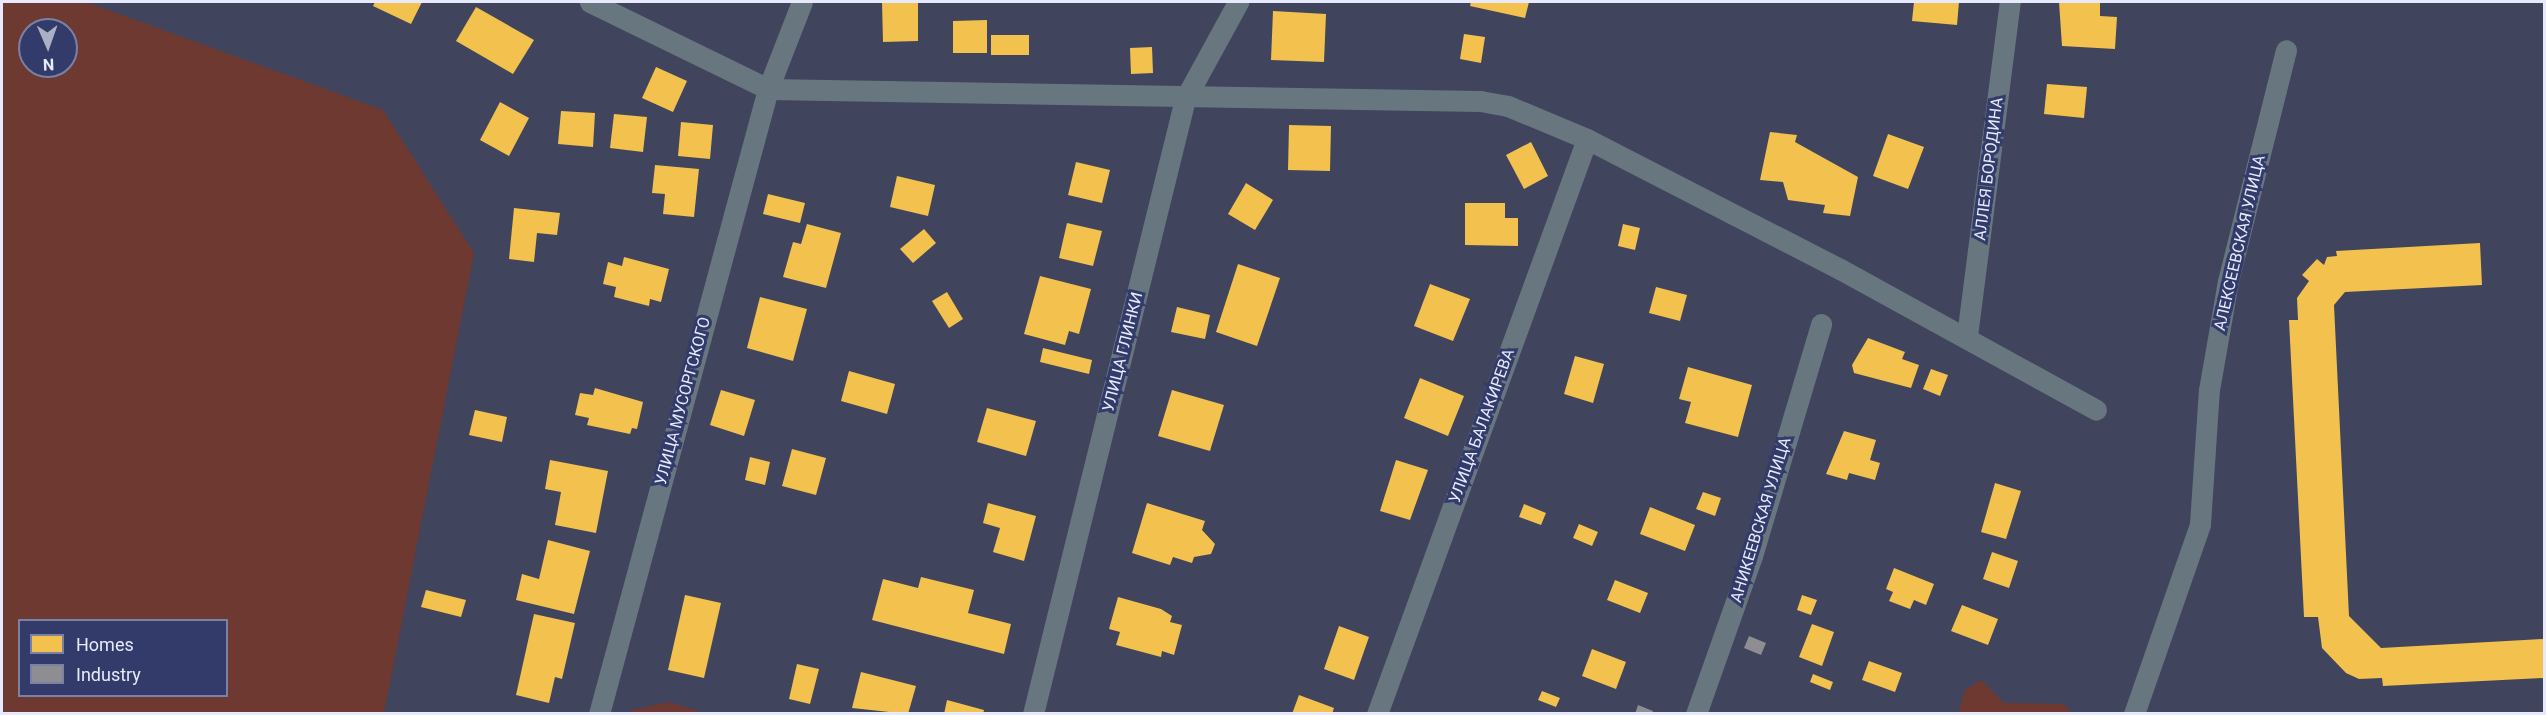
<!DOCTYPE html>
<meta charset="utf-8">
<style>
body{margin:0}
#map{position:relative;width:2546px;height:715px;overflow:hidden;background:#40445d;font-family:Roboto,sans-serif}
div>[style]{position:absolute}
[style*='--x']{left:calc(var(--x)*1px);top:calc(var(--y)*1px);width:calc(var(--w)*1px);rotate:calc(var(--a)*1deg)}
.green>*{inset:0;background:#6e3930}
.homes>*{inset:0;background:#f2c14e}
.industry>*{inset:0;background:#8d8d92}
.minor>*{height:21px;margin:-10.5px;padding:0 10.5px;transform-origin:10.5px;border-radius:10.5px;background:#68767f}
span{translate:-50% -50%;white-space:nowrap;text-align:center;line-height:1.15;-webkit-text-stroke:6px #333b6a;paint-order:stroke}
.street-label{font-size:16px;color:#e6eafc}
.frame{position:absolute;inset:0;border:3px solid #e6eafc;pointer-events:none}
.legend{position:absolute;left:18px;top:619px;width:210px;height:78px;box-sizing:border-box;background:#333b6a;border:2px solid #7b81a4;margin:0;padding:8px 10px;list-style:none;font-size:18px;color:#e6eafc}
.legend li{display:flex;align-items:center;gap:12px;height:30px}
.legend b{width:30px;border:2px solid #7b81a4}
.north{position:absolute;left:18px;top:18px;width:60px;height:60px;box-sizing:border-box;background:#333b6a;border:2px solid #7b81a4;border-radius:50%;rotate:178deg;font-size:16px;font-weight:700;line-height:24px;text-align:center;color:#e6eafc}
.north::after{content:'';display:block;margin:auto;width:21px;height:27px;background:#acb0c4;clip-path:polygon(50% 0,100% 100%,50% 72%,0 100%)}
</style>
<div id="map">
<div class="green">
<div style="clip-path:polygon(evenodd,2px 2px,86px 2px,383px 110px,474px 253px,384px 713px,2px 713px,2px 2px,30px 30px,66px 30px,66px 66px,30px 66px,30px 30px,2px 2px,20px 620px,226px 620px,226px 696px,20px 696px,20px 620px)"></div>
<div style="clip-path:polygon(1981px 680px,2004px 703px,2064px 704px,2071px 713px,1958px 713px,1965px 690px)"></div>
<div style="clip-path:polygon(670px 702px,704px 713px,629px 713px,631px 710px)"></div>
</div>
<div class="homes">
<div style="clip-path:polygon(375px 2px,422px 2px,411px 24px,373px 6px)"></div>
<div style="clip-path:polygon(882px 2px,918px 2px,918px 41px,883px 42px)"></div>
<div style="clip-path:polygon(1471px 2px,1529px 2px,1525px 18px,1470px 6px)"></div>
<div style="clip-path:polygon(1914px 2px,1959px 2px,1957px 25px,1912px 21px)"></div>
<div style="clip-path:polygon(2059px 2px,2100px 2px,2100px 16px,2117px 17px,2115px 49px,2062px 46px)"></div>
<div style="clip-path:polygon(476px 7px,534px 40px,513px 74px,456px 41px)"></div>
<div style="clip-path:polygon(1273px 11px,1326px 14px,1324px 62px,1271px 60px)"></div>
<div style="clip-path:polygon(987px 20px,987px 53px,953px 53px,953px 21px)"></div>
<div style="clip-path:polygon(1464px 34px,1485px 37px,1481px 63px,1460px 59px)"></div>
<div style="clip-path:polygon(991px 35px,1029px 35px,1029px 55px,991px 55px)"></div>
<div style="clip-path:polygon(1152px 47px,1153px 73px,1131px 74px,1130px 48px)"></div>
<div style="clip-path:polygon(656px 67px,687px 81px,673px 112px,642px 98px)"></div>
<div style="clip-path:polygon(2047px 84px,2087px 87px,2084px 118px,2044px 114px)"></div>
<div style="clip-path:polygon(500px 102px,529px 118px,509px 156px,480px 140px)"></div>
<div style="clip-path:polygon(561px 111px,595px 113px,593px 147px,558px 144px)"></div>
<div style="clip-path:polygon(614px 114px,647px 117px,643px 152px,610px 148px)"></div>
<div style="clip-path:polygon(681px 122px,713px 125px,710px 159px,678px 156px)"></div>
<div style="clip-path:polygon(1289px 125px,1331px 126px,1330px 171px,1288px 170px)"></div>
<div style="clip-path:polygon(1770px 132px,1797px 135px,1795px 142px,1858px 177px,1850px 216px,1823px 213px,1825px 205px,1788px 200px,1783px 182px,1760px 180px)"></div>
<div style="clip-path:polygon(1888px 134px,1924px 147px,1908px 189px,1873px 176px)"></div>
<div style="clip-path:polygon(1531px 142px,1548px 176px,1524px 189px,1506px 155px)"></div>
<div style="clip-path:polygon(1076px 162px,1110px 170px,1102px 203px,1068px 195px)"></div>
<div style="clip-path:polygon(655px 165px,699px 169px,694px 217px,663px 214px,665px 194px,652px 193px)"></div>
<div style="clip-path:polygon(897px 176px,935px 185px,928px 216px,890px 207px)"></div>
<div style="clip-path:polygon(1246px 183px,1273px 200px,1255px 230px,1228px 214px)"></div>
<div style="clip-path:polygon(768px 194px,805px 203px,800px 223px,763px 214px)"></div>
<div style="clip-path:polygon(1465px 203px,1505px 203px,1505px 218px,1518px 218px,1518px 246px,1465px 245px)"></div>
<div style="clip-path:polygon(514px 208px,560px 213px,557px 235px,537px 233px,534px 262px,509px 259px)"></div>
<div style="clip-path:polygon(1067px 223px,1102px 231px,1093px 266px,1059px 258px)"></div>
<div style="clip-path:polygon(807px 224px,841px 233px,826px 288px,783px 277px,793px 242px,801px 244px)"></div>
<div style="clip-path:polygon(1623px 224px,1640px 228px,1635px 250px,1618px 246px)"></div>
<div style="clip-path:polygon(924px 229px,936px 243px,913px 263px,900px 249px)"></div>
<div style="clip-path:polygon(2480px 243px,2482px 285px,2345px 292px,2334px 305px,2349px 616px,2381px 648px,2544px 639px,2544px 678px,2383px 686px,2382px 678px,2359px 679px,2346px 673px,2322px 648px,2318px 617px,2304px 617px,2289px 320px,2298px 320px,2297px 298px,2309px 281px,2302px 275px,2317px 259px,2324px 265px,2327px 257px,2337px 256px,2336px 251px)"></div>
<div style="clip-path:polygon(624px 257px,669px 269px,661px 302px,650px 299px,649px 306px,614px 297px,616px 287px,603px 284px,608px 262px,622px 266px)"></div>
<div style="clip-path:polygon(1238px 264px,1280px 278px,1257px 346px,1216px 332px)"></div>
<div style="clip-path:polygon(1040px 276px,1091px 289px,1079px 334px,1069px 331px,1065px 345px,1024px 334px)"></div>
<div style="clip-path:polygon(1430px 284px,1470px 299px,1453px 341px,1414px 326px)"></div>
<div style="clip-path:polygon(1656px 287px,1687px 295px,1680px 321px,1649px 313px)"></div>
<div style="clip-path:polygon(947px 292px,963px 319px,949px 328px,932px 301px)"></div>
<div style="clip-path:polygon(760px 297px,807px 309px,793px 361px,747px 348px)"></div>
<div style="clip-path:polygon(1177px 307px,1210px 315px,1205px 339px,1171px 332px)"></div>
<div style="clip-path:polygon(1868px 338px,1905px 352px,1902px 359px,1919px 365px,1911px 388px,1854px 373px,1852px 365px)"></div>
<div style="clip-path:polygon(1043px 348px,1092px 360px,1089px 374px,1040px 362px)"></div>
<div style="clip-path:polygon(1575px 356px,1604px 364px,1593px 403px,1564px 394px)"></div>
<div style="clip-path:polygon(1688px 367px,1752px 385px,1738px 437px,1685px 423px,1691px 402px,1679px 399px)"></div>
<div style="clip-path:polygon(1931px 369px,1948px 375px,1940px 396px,1923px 389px)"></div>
<div style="clip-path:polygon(849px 371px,895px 384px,887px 414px,841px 401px)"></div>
<div style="clip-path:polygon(1420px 378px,1464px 396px,1448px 436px,1404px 418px)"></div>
<div style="clip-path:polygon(595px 388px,643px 402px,637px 429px,632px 428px,630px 434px,587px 425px,589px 418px,575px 415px,580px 393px,593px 395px)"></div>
<div style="clip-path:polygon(721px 390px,755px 400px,744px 436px,710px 425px)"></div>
<div style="clip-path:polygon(1172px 390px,1224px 405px,1210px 451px,1158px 436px)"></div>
<div style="clip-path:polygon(987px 408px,1036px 421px,1026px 456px,977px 442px)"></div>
<div style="clip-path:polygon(475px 410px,507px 417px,502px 442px,469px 435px)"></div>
<div style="clip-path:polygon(1844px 431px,1876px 440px,1870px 460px,1880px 463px,1875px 480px,1849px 473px,1847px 480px,1826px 474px)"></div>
<div style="clip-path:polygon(792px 449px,826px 458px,816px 495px,782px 486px)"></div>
<div style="clip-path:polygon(750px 457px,770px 462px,765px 485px,745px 480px)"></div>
<div style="clip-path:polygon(550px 460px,608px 471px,596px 533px,555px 525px,561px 492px,545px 489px)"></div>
<div style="clip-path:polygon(1396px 460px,1428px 470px,1410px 520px,1380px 511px)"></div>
<div style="clip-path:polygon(1995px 483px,2021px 491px,2006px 539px,1981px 532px)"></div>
<div style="clip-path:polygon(1703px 492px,1721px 498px,1715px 516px,1696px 509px)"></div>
<div style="clip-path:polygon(988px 503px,1036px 516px,1024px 561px,993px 552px,1000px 528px,983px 523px)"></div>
<div style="clip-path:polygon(1147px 503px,1205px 521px,1202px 530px,1215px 544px,1211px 554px,1194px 557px,1192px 563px,1173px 557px,1170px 565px,1132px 553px)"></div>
<div style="clip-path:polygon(1524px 504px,1546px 513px,1541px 525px,1519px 517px)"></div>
<div style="clip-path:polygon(1650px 507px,1695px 525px,1685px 551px,1640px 534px)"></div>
<div style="clip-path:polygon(1579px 524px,1598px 532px,1592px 546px,1573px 538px)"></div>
<div style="clip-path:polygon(548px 540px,590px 551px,574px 614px,516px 600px,522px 574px,539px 579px)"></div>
<div style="clip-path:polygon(1992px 552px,2018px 561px,2009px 588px,1983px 579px)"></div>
<div style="clip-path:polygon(1894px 568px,1934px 584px,1926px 605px,1914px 600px,1910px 609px,1889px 601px,1893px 592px,1886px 589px)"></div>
<div style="clip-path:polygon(921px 577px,974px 590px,968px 613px,1011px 624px,1004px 654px,872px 620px,883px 579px,918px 588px)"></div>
<div style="clip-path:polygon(1615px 580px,1648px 593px,1640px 613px,1607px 600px)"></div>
<div style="clip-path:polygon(426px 590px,466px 600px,461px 617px,421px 607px)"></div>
<div style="clip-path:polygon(685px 595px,721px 603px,704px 678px,668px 670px)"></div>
<div style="clip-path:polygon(1802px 595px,1817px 600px,1811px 615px,1797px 610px)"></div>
<div style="clip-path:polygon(1118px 597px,1161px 609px,1172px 616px,1170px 622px,1182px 625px,1174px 655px,1162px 651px,1161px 657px,1116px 645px,1120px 632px,1109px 629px)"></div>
<div style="clip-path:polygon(1962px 605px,1998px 619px,1988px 645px,1951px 631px)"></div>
<div style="clip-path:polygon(534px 614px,575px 623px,562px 679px,555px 677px,549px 703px,516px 695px)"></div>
<div style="clip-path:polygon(1812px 624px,1834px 632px,1822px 666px,1799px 657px)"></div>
<div style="clip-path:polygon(1339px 626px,1369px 637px,1354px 680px,1324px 669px)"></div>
<div style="clip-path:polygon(1592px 649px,1626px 662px,1616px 689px,1582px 676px)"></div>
<div style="clip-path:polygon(1869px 661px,1902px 673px,1895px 692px,1862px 680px)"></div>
<div style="clip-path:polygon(797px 664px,819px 669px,810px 704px,789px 699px)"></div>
<div style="clip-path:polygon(861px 672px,916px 686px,908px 714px,852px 708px)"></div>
<div style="clip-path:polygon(1813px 674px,1833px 682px,1830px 690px,1810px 682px)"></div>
<div style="clip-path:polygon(1542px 691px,1560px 698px,1556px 707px,1538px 700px)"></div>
<div style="clip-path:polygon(1299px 695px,1334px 708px,1332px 714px,1292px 714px)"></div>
<div style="clip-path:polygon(947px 700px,984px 710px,983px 714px,944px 714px)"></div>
</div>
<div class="industry">
<div style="clip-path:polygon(1749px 636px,1766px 643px,1761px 655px,1744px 648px)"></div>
<div style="clip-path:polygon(1638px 705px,1653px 711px,1652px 714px,1635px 714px)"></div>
</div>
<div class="minor">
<div style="--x:590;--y:2;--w:198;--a:26"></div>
<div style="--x:768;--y:89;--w:712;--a:0.97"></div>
<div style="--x:1480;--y:101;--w:28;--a:10"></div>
<div style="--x:1508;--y:106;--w:86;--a:22.7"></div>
<div style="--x:1587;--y:139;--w:284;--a:27.2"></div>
<div style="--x:1840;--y:269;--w:292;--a:28.8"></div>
<div style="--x:1967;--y:336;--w:337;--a:-82.7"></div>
<div style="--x:599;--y:714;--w:647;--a:-74.87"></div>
<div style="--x:768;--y:89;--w:93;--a:-68.7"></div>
<div style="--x:1033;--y:714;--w:634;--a:-76.12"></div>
<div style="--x:1185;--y:99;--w:111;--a:-61.3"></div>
<div style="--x:1377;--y:714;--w:612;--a:-69.94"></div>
<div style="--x:1696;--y:714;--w:168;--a:-70.5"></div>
<div style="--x:1752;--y:556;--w:242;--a:-73.4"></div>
<div style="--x:2134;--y:714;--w:201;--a:-70.8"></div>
<div style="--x:2200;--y:524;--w:134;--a:-86.2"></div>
<div style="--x:2209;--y:390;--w:111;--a:-80.1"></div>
<div style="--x:2228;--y:281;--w:238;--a:-75.9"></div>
</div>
<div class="street-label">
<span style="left:1989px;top:169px;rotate:-83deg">АЛЛЕЯ БОРОДИНА</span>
<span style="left:2240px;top:243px;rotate:-77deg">АЛЕКСЕЕВСКАЯ УЛИЦА</span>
<span style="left:1123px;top:352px;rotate:-76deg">УЛИЦА ГЛИНКИ</span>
<span style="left:683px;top:401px;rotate:-75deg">УЛИЦА МУСОРГСКОГО</span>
<span style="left:1482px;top:426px;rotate:-70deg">УЛИЦА БАЛАКИРЕВА</span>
<span style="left:1761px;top:520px;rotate:-73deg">АНИКЕЕВСКАЯ УЛИЦА</span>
</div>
<div class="frame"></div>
<ul class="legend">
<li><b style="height:16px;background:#f2c14e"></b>Homes</li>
<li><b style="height:16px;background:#8d8d92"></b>Industry</li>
</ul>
<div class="north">N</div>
</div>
